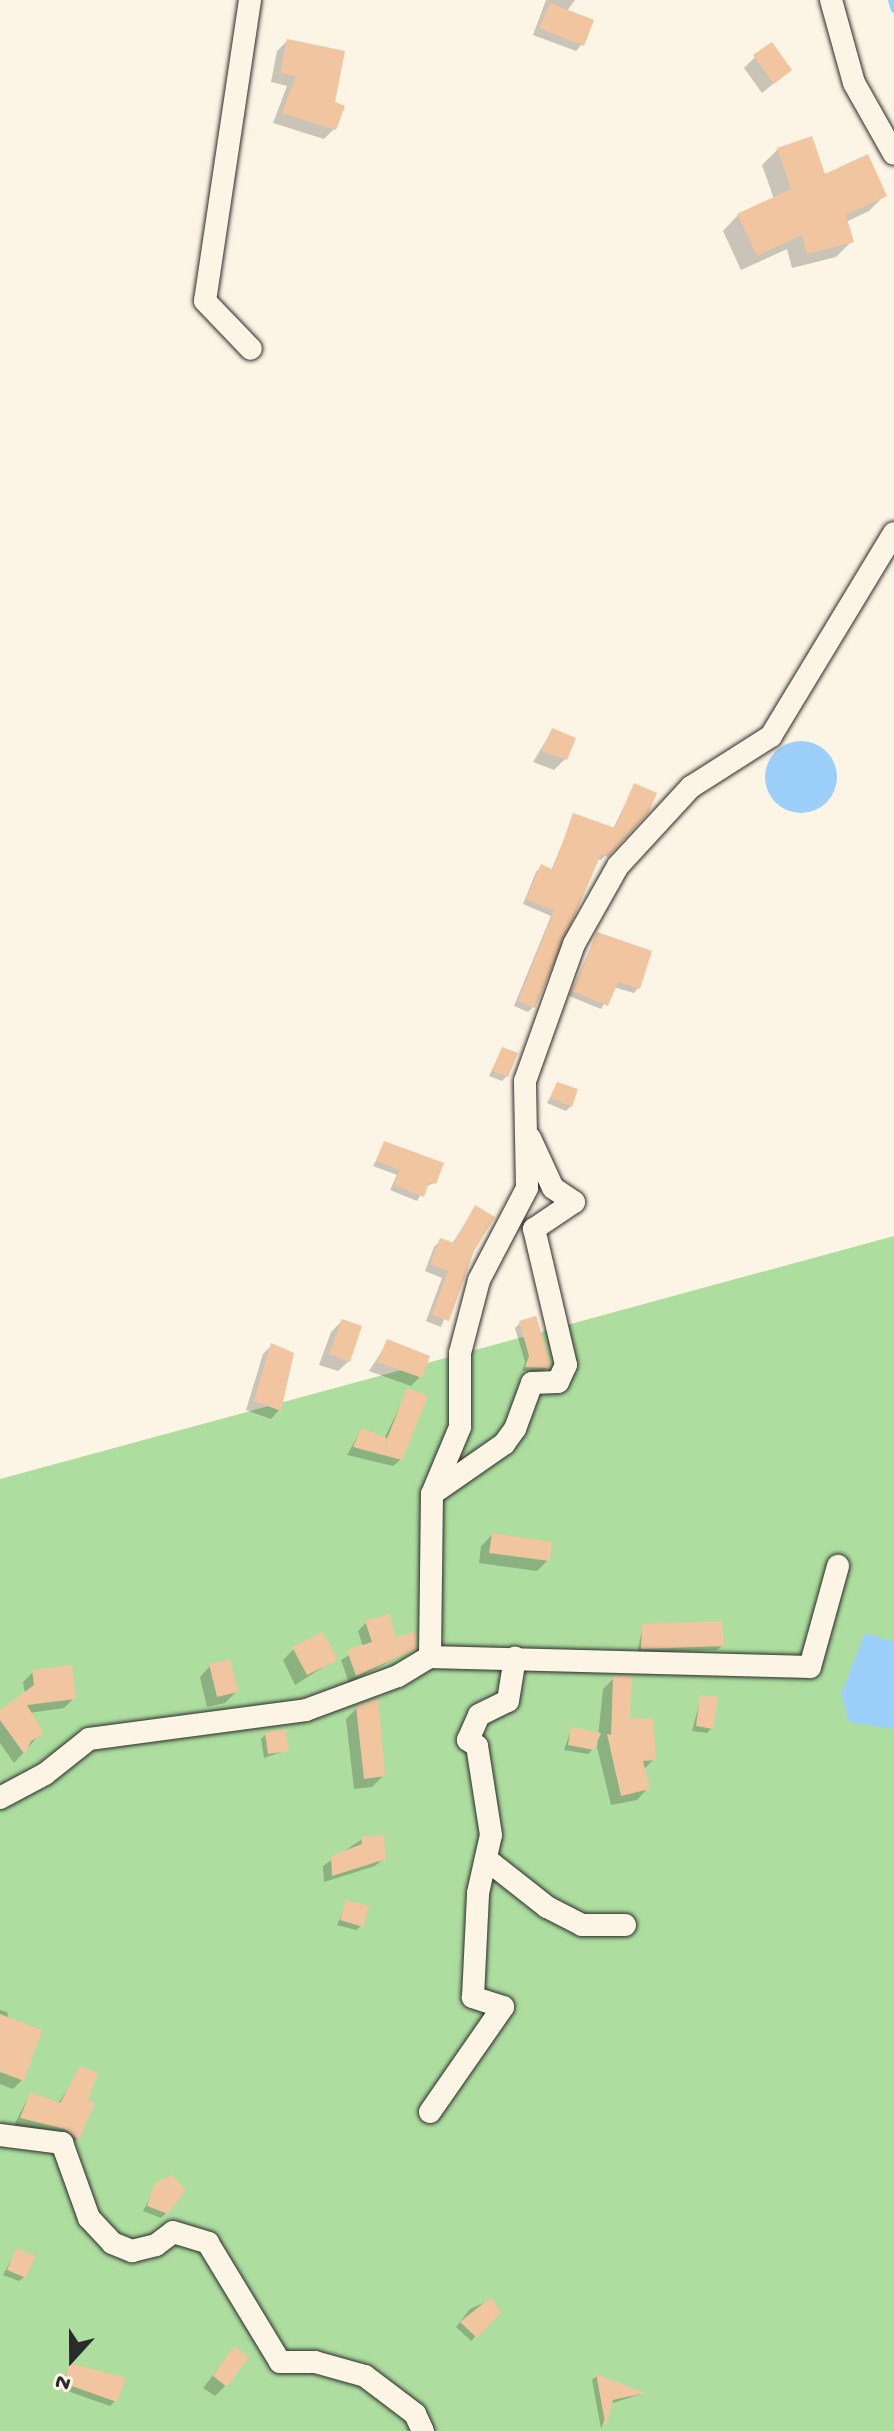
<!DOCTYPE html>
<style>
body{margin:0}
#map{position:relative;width:894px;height:2431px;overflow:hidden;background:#fcf5e5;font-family:"Gochi Hand",sans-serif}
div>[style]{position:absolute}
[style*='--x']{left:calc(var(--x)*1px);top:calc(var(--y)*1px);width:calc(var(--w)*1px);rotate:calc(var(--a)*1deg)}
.green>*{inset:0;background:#adde9f}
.water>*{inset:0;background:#9ccff9}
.round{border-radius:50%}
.shadow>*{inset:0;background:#0003}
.stream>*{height:7px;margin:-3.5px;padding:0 3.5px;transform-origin:3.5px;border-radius:3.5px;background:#9ccff9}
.building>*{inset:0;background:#f0c59f}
.roads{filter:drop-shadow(0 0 2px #2b2b2b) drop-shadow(0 0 2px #2b2b2b)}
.minor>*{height:22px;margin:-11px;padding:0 11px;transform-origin:11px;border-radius:11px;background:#fcf5e5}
span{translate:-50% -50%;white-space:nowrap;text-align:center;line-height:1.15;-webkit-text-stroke:8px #fcf5e5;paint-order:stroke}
.north{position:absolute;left:32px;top:2319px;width:80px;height:80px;-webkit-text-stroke:6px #fcf5e5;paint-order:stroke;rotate:201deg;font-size:22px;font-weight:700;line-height:32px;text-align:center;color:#2b2b2b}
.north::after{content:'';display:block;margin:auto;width:28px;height:36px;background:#2b2b2b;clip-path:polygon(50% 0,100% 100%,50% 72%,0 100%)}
</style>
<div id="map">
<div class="green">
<div style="clip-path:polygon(894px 1236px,894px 2431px,0 2431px,0 1479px)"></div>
</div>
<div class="water">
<div class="round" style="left:765px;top:741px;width:72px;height:72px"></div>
<div style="clip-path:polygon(865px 1633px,894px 1642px,894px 1729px,849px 1722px,841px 1694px)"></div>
</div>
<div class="shadow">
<div style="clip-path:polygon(546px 0,575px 0,567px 11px,582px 44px,576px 51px,533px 35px)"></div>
<div style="clip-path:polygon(287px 41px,334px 129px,324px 139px,273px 123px,287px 86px,271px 82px,277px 51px)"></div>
<div style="clip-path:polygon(755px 57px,790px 70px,762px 93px,744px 68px)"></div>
<div style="clip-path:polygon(778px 149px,824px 176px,885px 195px,869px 211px,846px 222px,851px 242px,836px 257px,792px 268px,787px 249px,741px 270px,723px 231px,738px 215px,774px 199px,762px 165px)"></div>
<div style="clip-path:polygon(552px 731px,565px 759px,554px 770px,533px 762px)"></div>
<div style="clip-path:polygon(634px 786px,647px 811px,601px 860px,596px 859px,533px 1007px,528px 1012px,514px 1006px,551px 916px,523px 904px,536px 872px,541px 867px,551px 871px,574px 815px,613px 829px)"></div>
<div style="clip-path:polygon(597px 934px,638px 988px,634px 993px,613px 987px,601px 1009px,569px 996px)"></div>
<div style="clip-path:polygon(502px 1049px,507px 1076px,502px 1081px,489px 1076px)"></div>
<div style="clip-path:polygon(557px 1085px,571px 1106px,566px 1111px,547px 1103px)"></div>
<div style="clip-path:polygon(385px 1143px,434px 1183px,425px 1187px,417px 1201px,390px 1190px,397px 1175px,373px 1166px)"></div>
<div style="clip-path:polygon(475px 1208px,472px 1250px,441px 1327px,426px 1321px,442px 1278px,425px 1271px,434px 1247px,441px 1240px,452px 1244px)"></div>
<div style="clip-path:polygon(342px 1321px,349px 1361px,338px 1371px,319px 1365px,331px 1332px)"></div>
<div style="clip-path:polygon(520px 1323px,547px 1368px,542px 1372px,522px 1371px,525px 1362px,515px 1328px)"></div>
<div style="clip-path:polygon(388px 1342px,420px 1377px,411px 1386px,369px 1371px)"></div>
<div style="clip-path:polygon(271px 1346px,292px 1354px,279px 1410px,271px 1419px,246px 1410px,263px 1354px)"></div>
<div style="clip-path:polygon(408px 1390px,401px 1459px,393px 1466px,347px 1455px,361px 1430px,384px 1439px)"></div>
<div style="clip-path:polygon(492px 1535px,548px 1560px,537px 1571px,479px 1563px,481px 1546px)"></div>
<div style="clip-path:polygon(366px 1623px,414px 1648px,349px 1683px,341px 1660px,363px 1647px,358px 1631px)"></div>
<div style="clip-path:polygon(643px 1626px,722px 1646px,717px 1650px,637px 1653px)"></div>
<div style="clip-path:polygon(294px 1649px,336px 1659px,295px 1685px,283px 1660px)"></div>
<div style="clip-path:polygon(210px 1666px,236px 1692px,225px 1703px,207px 1707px,200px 1677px)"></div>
<div style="clip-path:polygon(33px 1672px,74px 1698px,64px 1708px,29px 1713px,41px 1733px,14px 1763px,0 1743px,0 1712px,25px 1694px,23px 1682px)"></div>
<div style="clip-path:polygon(614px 1678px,628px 1721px,654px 1759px,643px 1770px,647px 1789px,637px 1800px,611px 1805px,597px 1747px,603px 1689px)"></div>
<div style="clip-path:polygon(701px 1697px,712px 1728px,707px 1733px,692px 1731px)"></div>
<div style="clip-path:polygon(357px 1708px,383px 1776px,372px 1787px,354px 1789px,346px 1719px)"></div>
<div style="clip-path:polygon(571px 1730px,593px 1749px,588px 1754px,564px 1750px)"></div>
<div style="clip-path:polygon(266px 1734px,287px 1750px,264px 1758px,261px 1739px)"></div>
<div style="clip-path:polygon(362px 1839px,384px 1858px,375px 1866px,324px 1882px,323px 1866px)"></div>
<div style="clip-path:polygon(347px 1902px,361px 1926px,356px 1930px,337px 1925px)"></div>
<div style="clip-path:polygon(0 2010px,7px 2012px,22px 2080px,13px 2089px,0 2084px)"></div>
<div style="clip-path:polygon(81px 2069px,86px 2101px,77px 2139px,70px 2146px,57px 2136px,14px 2125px,30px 2094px,57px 2105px)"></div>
<div style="clip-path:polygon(157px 2185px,166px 2213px,161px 2218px,143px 2211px)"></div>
<div style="clip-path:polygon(16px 2251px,24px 2277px,19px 2281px,3px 2275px)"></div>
<div style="clip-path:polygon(490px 2300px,499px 2313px,471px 2341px,456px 2327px,470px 2309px)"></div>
<div style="clip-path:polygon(234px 2349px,226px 2385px,215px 2396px,203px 2388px)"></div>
<div style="clip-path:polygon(70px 2365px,115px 2401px,110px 2406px,59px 2388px)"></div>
<div style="clip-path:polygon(597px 2376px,641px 2394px,610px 2404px,601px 2429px,592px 2380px)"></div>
</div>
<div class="stream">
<div style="--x:891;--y:0;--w:9;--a:72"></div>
</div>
<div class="building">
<div style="clip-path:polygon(550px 3px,594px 20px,584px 46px,539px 28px)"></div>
<div style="clip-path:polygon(287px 39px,345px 51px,335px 102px,345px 106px,336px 130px,282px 113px,296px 76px,280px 73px)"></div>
<div style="clip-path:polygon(772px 42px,792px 70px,774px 84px,753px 55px)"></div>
<div style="clip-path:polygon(812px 136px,825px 174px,868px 154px,887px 196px,846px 215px,854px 242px,807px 254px,802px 235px,757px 256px,737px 214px,791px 189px,777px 148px)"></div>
<div style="clip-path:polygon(552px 728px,576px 738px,567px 760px,542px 751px)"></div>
<div style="clip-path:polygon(634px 783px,657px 793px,649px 812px,608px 857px,601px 854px,535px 1008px,518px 1001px,554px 911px,526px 899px,541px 864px,553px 870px,573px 813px,615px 828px)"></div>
<div style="clip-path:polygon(597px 932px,652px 951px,640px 989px,618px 982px,608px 1006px,572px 991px)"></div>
<div style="clip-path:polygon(502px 1047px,518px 1053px,508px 1077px,492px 1071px)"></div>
<div style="clip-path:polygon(557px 1082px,578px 1089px,572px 1107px,550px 1098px)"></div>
<div style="clip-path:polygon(384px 1141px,444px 1163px,436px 1184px,429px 1182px,424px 1197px,394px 1185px,400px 1170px,376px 1161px)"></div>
<div style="clip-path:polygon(475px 1205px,495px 1217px,474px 1251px,449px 1321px,432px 1315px,448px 1271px,430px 1264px,440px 1238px,454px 1243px)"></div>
<div style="clip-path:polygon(536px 1316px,551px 1364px,549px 1368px,525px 1367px,529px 1356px,519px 1321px)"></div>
<div style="clip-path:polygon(342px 1319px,362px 1326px,350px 1362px,329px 1354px)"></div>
<div style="clip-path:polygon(387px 1339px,430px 1356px,422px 1378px,377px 1362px)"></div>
<div style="clip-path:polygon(271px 1343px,294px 1353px,281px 1411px,254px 1401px)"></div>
<div style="clip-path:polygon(407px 1388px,428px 1396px,402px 1460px,353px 1447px,361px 1428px,387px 1438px,385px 1444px)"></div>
<div style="clip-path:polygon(492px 1533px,552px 1542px,550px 1561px,489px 1553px)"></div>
<div style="clip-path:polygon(389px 1614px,396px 1638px,416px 1631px,416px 1649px,356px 1676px,347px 1650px,372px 1642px,365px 1621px)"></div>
<div style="clip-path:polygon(722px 1621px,724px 1646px,641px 1649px,642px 1624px)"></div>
<div style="clip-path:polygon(323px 1632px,338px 1660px,307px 1675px,292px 1647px)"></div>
<div style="clip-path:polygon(230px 1659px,238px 1692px,217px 1697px,209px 1664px)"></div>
<div style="clip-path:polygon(72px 1665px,76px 1699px,27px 1705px,44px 1734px,31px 1741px,25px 1755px,0 1720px,0 1710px,34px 1685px,32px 1670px)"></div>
<div style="clip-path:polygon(613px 1676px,632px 1676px,630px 1719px,653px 1718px,656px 1760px,643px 1761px,650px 1789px,621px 1796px,607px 1734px,611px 1735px)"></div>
<div style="clip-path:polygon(700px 1695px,718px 1697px,713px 1729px,696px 1726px)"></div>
<div style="clip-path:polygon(378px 1698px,385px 1776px,364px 1779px,356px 1707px)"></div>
<div style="clip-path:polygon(571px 1727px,601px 1733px,594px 1750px,568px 1745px)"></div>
<div style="clip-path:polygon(285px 1729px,289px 1751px,268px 1754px,265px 1733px)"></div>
<div style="clip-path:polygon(384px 1835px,386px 1859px,332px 1876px,331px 1856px,362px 1844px,361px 1837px)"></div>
<div style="clip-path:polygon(346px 1900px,369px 1906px,363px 1927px,340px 1920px)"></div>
<div style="clip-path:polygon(0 2014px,42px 2030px,24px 2081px,0 2072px)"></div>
<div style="clip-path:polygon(80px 2066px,98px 2073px,88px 2100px,95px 2102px,79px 2140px,65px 2129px,20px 2118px,30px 2092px,60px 2103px)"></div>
<div style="clip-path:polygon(172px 2175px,186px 2190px,168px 2214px,147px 2206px,155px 2183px)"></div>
<div style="clip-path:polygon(16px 2248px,35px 2256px,26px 2278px,7px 2270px)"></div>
<div style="clip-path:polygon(491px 2297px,501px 2313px,477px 2338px,460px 2322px)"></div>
<div style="clip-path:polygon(234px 2346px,249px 2357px,227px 2387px,213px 2376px)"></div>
<div style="clip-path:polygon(70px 2363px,126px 2378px,117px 2402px,63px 2383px)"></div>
<div style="clip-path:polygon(596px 2374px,645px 2393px,613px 2400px,606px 2427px)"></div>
</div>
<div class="roads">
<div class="minor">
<div style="--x:250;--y:0;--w:304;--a:98.5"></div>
<div style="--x:205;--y:301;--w:66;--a:46.2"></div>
<div style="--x:831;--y:0;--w:86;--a:74.5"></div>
<div style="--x:854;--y:83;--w:81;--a:60.6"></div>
<div style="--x:432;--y:1494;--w:88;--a:-34.8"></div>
<div style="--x:504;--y:1444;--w:19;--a:-54"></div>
<div style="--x:515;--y:1429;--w:49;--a:-69.7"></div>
<div style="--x:532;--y:1383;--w:26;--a:-2"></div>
<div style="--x:558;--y:1382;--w:19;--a:-65"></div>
<div style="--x:566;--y:1365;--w:140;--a:-103.2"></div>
<div style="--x:534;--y:1229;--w:48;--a:-34"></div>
<div style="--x:574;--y:1202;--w:25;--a:-146"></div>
<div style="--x:553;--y:1188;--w:55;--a:-114.7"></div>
<div style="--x:430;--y:1657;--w:380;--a:1.5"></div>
<div style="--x:810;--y:1667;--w:105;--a:-74.5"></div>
<div style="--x:0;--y:1798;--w:51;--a:-28.1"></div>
<div style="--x:45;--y:1774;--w:56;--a:-38.5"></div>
<div style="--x:89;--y:1739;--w:219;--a:-7.6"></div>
<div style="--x:306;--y:1710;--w:98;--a:-20.3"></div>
<div style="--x:398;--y:1676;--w:37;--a:-31"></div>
<div style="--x:430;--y:1657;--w:163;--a:-89.3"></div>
<div style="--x:432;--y:1494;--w:73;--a:-67.3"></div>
<div style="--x:460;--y:1427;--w:74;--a:-90"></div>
<div style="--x:460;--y:1353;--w:75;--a:-75.4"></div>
<div style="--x:479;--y:1280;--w:104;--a:-62.4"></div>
<div style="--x:527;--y:1188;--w:107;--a:-91.1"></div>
<div style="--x:525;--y:1081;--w:145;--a:-70.3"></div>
<div style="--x:574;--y:944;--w:90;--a:-60.6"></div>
<div style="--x:618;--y:866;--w:108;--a:-47.3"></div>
<div style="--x:691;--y:787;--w:95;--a:-32.5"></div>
<div style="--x:771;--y:736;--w:237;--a:-58.8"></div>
<div style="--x:486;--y:1859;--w:78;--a:38.2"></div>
<div style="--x:547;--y:1907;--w:39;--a:27"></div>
<div style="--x:582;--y:1925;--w:43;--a:0"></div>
<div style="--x:430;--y:2112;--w:128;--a:-55.2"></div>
<div style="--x:503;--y:2007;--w:32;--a:-162"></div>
<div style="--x:473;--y:1997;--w:104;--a:-87.2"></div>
<div style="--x:478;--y:1893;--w:59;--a:-77.4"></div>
<div style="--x:491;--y:1835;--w:90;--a:-98.9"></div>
<div style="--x:477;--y:1746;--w:11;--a:-146"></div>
<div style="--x:468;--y:1740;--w:27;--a:-66"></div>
<div style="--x:479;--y:1715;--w:32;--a:-26"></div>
<div style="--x:508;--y:1701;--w:44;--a:-80.8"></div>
<div style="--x:0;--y:2135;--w:63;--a:7.4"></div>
<div style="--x:62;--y:2143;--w:80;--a:70.2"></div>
<div style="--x:89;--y:2218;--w:34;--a:47"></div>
<div style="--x:112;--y:2243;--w:22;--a:22"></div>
<div style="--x:132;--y:2251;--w:25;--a:-14"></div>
<div style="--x:156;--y:2245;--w:21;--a:-37"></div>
<div style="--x:173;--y:2232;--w:37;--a:17"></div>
<div style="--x:208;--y:2243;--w:139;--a:58.8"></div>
<div style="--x:280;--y:2362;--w:35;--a:0"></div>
<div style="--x:315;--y:2362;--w:52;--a:15.6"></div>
<div style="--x:365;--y:2376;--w:63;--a:37.2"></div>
<div style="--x:415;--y:2414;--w:19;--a:65"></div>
</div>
</div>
<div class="north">N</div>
</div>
